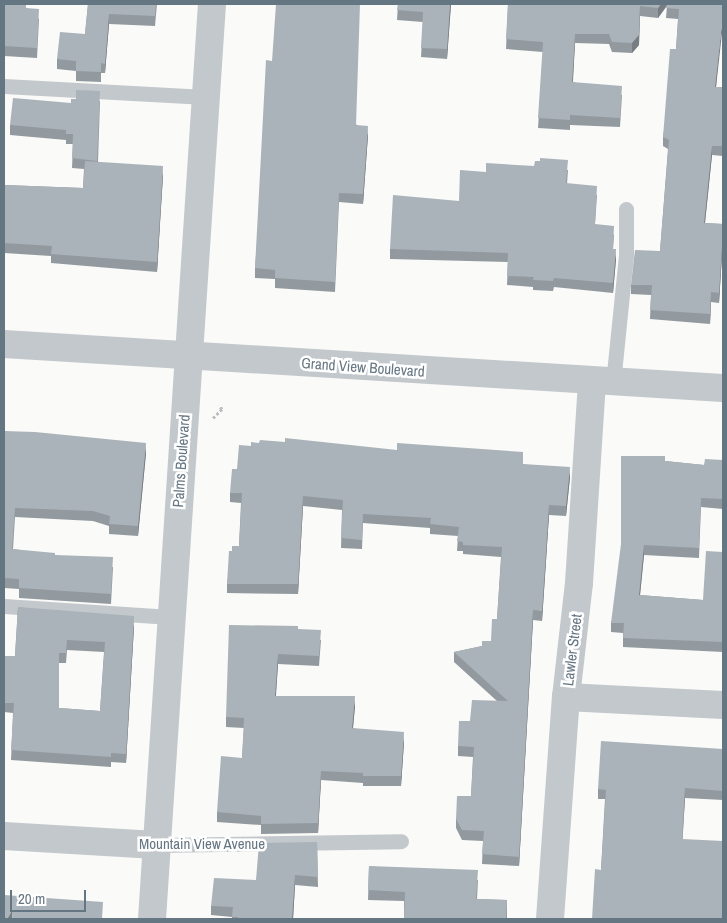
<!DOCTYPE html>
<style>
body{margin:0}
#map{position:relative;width:727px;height:923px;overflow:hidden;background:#fafaf8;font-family:"Archivo Narrow",sans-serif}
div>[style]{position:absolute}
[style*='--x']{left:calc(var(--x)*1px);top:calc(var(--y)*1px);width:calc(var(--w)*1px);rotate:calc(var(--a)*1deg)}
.path>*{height:3px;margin-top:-1.5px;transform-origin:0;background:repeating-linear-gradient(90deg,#bbbfc2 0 2.5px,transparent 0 5px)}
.service>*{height:15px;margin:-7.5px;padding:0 7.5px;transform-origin:7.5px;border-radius:7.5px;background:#c3c8cc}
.minor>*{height:28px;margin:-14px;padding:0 14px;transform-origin:14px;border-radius:14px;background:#c3c8cc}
.tertiary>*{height:28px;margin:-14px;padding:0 14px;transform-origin:14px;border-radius:14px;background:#c3c8cc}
.wall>*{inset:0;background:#929a9f}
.shaded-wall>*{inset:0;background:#777d82}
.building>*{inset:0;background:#aab3b9}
span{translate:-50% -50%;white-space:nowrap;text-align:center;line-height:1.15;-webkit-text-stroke:5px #fff;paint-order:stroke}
.street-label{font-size:15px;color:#657683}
.frame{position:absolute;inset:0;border:5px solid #657683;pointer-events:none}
.scale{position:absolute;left:10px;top:890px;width:76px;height:22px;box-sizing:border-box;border:2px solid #657683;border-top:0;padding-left:6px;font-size:15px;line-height:18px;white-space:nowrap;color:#657683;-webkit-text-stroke:4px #fff;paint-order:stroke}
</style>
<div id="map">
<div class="path">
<div style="--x:213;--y:418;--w:13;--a:-45"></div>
<div style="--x:222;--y:409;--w:5;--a:-127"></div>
</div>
<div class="service">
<div style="--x:4;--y:86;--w:202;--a:3.1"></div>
<div style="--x:613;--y:383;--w:128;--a:-84.2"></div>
<div style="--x:626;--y:256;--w:47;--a:-90"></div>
<div style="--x:4;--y:606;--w:167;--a:3.8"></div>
<div style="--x:156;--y:845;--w:245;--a:-0.9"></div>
</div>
<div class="minor">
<div style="--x:566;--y:697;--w:157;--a:2.9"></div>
<div style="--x:4;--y:836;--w:152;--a:3.4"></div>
<div style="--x:550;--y:919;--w:223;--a:-85.9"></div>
<div style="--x:566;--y:697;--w:115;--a:-83.5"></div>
<div style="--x:579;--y:583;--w:201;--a:-86.3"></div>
</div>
<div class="tertiary">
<div style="--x:4;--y:344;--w:720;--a:3.5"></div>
<div style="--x:152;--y:919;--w:917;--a:-86.25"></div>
</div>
<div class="wall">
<div style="clip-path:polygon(4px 4px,27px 8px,39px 19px,37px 58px,4px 56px)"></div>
<div style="clip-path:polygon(88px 4px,157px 4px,155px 26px,109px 24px,105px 73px,101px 73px,101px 82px,76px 81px,76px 71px,57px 69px,57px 59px,85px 34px)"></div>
<div style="clip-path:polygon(398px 4px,451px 4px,447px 59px,421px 57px,423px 22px,397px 20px)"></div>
<div style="clip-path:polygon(508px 4px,723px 4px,716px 87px,723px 87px,723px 156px,712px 155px,705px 223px,723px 224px,723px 239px,719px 303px,711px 302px,710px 324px,650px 319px,651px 295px,631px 294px,631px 285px,660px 251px,668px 149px,663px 146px,663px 137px,676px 49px,678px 19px,666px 18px,667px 6px,658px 18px,640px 16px,639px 45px,632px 53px,612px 52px,609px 44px,575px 43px,573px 82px,622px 95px,620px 127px,570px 125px,570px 130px,538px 128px,543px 52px,506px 49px)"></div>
<div style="clip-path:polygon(272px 61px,357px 125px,368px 135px,363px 204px,339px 202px,335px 292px,275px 288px,275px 279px,255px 278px,255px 268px)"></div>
<div style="clip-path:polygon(100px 101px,98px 162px,163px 175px,157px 272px,51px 263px,51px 256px,4px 253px,4px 185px,83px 188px,84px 169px,72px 168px,73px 144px,66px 144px,66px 140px,10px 135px,10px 125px,71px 103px)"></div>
<div style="clip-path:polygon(568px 170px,567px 184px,597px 195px,595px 224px,614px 235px,613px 249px,616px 259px,613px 293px,554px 287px,553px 291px,533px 290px,533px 287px,507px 285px,508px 262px,390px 259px,390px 249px,459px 201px,486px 172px)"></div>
<div style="clip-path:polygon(4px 431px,146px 453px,138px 536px,109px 534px,109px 526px,93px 521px,15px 517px,13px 549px,55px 555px,113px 567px,111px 604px,19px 598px,19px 589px,4px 588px)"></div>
<div style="clip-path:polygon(723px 460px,723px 509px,701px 507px,699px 558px,644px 555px,640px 595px,703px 600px,723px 552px,723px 652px,623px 647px,623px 633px,611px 632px,611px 623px,665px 461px,704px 465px)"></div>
<div style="clip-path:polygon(523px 464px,570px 477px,566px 516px,549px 515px,542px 621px,533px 620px,519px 866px,482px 864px,483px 841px,462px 840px,456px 828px,456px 819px,471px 796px,473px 757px,458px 756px,458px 746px,470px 721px,497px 701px,454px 662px,454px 652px,482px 646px,491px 641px,497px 619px,501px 557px,463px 554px,463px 551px,457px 551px,458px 536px,430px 534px,430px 528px,363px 523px,362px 549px,341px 548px,342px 510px,303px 506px,298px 594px,227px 593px,227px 584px,232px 551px,239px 546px,241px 503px,230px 502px,230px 493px)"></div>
<div style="clip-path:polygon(evenodd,18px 607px,134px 626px,126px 763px,111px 762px,111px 767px,11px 760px,13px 713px,4px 712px,4px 656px,15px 656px,18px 607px,67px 650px,104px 652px,100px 711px,59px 708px,59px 663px,66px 663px,67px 650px)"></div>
<div style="clip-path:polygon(298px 629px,321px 640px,319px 666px,278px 664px,276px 696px,355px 706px,353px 728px,404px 742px,401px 786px,363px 786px,363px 783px,321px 780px,318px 833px,261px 834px,261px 825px,217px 822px,217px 812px,242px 758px,244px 728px,226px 727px,226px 717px)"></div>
<div style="clip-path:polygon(723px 749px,723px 800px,685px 798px,682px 839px,601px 870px,605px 799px,598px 799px,598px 789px)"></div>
<div style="clip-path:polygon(317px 842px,318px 887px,295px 885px,293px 919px,232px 919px,232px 917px,211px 915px,211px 906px,256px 880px)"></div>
<div style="clip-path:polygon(369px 866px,478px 880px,477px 899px,507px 900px,507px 919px,404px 919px,404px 901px,368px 900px)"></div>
</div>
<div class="shaded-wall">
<div style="clip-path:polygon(450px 4px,451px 4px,447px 59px,447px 49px)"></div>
<div style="clip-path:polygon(661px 4px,667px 4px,667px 5px,658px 18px,658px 8px)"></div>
<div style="clip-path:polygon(640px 6px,639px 45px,632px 53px,632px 43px)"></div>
<div style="clip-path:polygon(109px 14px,109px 24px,105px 73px,105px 64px)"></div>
<div style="clip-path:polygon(723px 14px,723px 24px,715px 96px,715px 87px)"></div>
<div style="clip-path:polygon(575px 34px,575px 43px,572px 92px,572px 82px)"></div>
<div style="clip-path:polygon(368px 126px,368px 135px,363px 204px,363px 194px)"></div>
<div style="clip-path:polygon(712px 146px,712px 155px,704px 232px,704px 223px)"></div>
<div style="clip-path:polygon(163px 166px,163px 175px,157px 272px,157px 262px)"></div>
<div style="clip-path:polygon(723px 230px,723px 239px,719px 303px,719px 293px)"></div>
<div style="clip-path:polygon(616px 249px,616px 259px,613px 293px,613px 283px)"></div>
<div style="clip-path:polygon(711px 292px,711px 302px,710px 324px,710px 314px)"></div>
<div style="clip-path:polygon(146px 443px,146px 453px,138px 536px,138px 526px)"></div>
<div style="clip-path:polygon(570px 467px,570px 477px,566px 516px,566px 506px)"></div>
<div style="clip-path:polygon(303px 496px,303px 506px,298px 594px,298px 584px)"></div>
<div style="clip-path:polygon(549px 505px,549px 515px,542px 621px,542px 611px)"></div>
<div style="clip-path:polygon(644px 545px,644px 555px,639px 605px,639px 595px)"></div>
<div style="clip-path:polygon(533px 610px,533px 620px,519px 866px,519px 857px)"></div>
<div style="clip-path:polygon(134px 616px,134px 626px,126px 763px,126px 754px)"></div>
<div style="clip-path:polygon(278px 654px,278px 664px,275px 705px,275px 696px)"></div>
<div style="clip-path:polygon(355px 696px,355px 706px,352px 738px,352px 728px)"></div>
<div style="clip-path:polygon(404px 732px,404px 742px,401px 786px,401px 776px)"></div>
<div style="clip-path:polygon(321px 771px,321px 780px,318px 833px,318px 823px)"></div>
<div style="clip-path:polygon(685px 788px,685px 798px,682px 849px,682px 839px)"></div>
<div style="clip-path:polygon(295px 875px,295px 885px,293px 919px,292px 919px)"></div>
<div style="clip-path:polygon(13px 909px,12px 919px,7px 919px)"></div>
</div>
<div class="building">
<div style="clip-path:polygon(4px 4px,26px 4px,26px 8px,39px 9px,37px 48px,4px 46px)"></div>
<div style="clip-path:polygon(88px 4px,156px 4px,155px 16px,109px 14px,105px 64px,101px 63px,101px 72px,76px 71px,76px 61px,57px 59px,60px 32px,85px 34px)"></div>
<div style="clip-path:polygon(276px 4px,360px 4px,356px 125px,368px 126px,363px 194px,339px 193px,335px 282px,275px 278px,275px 270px,255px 268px,266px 60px,272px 61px)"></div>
<div style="clip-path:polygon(398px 4px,450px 4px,447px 49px,421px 48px,423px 12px,397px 10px)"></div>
<div style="clip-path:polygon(508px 4px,661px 4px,658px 8px,640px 6px,639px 35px,632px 43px,612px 42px,609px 34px,575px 34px,572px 82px,622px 86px,620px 118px,570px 115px,570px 120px,538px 118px,543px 42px,506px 39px)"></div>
<div style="clip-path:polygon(667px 4px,723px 4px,723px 14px,715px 87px,723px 87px,723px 146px,712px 146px,704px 223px,723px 224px,723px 230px,719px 293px,711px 292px,710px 314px,650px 310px,652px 285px,631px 285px,635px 250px,660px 251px,669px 140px,663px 137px,670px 49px,676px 49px,679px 9px,666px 8px)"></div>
<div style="clip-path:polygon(76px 90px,100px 91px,97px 161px,72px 158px,73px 134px,66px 134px,66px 130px,10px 125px,13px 98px,71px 103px,71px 99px,76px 99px)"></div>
<div style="clip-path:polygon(540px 158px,568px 160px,566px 183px,597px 186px,595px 224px,614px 226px,613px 249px,616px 249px,613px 283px,554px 278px,553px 281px,533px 280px,534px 277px,507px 276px,508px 253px,390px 249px,393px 195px,459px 201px,460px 170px,486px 172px,486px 163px,534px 166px,535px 161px,540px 161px)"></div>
<div style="clip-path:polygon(85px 161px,163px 166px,157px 262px,51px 254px,52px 246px,4px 243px,4px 185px,83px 188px)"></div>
<div style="clip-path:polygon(4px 431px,35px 432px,146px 443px,138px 526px,109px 524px,110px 516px,93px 511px,15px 508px,12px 549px,55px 553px,55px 555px,113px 557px,111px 594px,19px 588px,19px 579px,4px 578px)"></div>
<div style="clip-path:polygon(285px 438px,397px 450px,397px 443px,523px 452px,523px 464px,570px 467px,566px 506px,549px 505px,542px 611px,533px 610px,519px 857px,482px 854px,484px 831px,462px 830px,456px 819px,457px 796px,471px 796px,474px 747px,458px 746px,459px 721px,470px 721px,472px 700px,508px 701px,454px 652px,482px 646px,482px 641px,491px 641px,492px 619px,497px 619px,502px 547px,463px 545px,463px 542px,457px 541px,459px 527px,430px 524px,431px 518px,363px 514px,362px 540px,341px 538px,343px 500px,303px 496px,298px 584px,227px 584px,229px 551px,232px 551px,232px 546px,239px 546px,242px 493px,230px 493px,232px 469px,237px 469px,239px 445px,251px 446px,251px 442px,259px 443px,260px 440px,285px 442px)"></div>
<div style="clip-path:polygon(621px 456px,665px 456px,665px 461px,704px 465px,705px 459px,723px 460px,723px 499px,701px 498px,699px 548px,644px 545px,639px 595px,703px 600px,706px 551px,723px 552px,723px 642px,623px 638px,624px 623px,611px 623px,621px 544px)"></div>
<div style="clip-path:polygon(evenodd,18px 607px,134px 616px,126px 754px,111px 753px,111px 757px,11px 750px,14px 703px,4px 703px,4px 656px,15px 656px,18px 607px,67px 640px,105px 642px,100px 711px,59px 708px,59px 653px,66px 653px,67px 640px)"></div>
<div style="clip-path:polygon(229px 625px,298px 626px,298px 629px,321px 630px,319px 656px,278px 654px,275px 696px,355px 696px,352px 728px,404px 732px,401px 776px,363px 776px,363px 773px,321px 771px,318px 823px,261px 824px,261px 816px,217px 812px,221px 756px,242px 758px,244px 718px,226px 717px)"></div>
<div style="clip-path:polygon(601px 741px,723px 749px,723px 791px,685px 788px,682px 839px,723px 841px,723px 919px,592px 919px,595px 869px,601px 870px,606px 790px,598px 789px)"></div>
<div style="clip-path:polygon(317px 842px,318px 877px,295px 875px,292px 919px,238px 919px,238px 917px,232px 917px,233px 907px,211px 906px,214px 878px,256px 880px,259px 843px)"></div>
<div style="clip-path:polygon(369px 866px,478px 870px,476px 899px,507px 900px,506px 919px,404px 919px,405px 892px,368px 890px)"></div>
<div style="clip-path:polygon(4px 895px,103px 902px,102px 919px,12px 919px,13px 909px,7px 919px,4px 919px)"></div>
</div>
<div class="street-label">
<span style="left:363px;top:367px;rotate:4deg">Grand View Boulevard</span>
<span style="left:181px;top:461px;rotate:-86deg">Palms Boulevard</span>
<span style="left:572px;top:650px;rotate:-83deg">Lawler Street</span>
<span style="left:202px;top:844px">Mountain View Avenue</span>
</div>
<div class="frame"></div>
<div class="scale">20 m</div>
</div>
